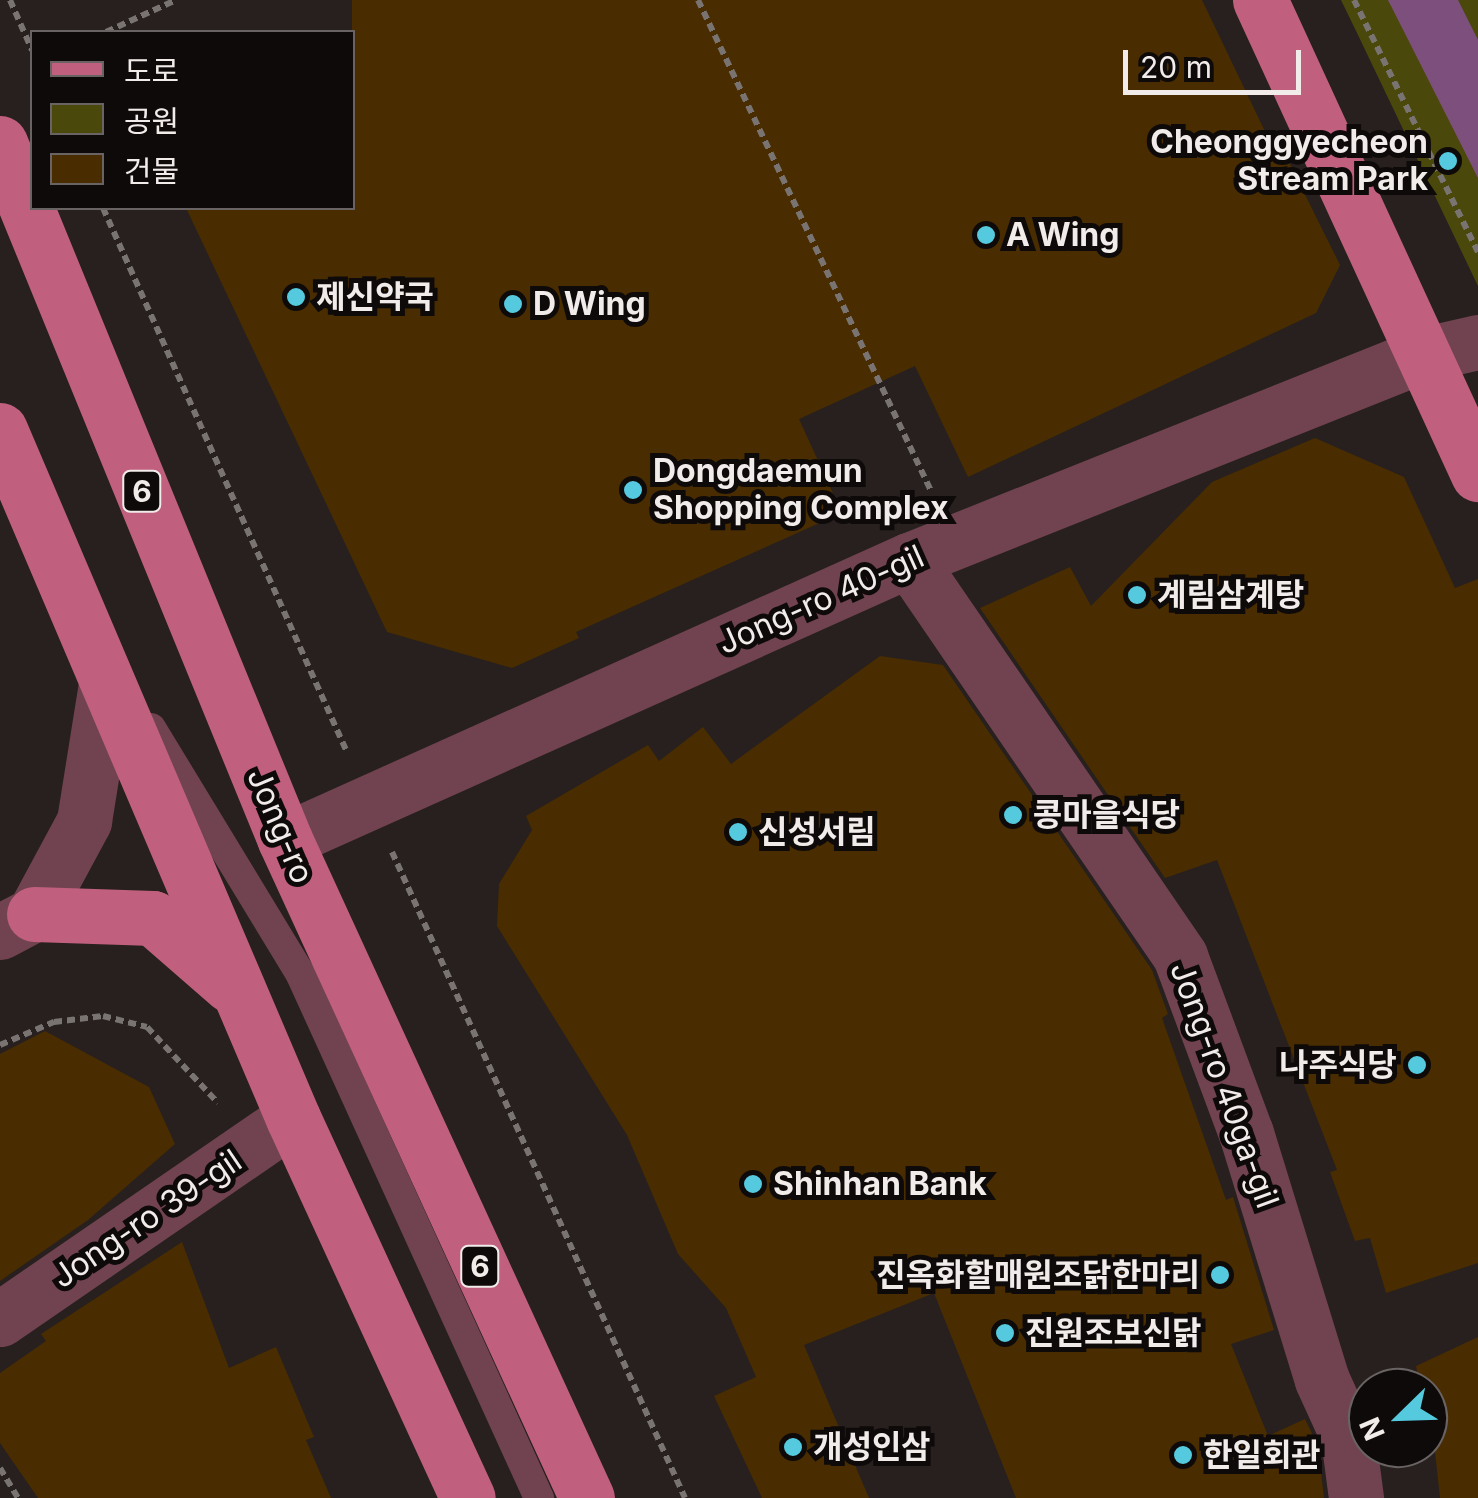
<!DOCTYPE html>
<meta charset="utf-8">
<style>
body{margin:0}
#map{position:relative;width:1478px;height:1498px;overflow:hidden;background:#27201e;font-family:Inter,"Noto Sans KR",sans-serif}
div>[style]{position:absolute}
[style*='--x']{left:calc(var(--x)*1px);top:calc(var(--y)*1px);width:calc(var(--w)*1px);rotate:calc(var(--a)*1deg)}
.green>*{inset:0;background:#4b480c}
.water>*{inset:0;background:#7d4f7d}
.building>*{inset:0;background:#492c00}
.path>*{height:6px;margin-top:-3px;transform-origin:0;background:repeating-linear-gradient(90deg,#797371 0 8px,transparent 0 13px)}
.service>*{height:30px;margin:-15px;padding:0 15px;transform-origin:15px;border-radius:15px;background:#714350}
.minor>*{height:55px;margin:-27.5px;padding:0 27.5px;transform-origin:27.5px;border-radius:27.5px;background:#714350}
.tertiary>*{height:55px;margin:-27.5px;padding:0 27.5px;transform-origin:27.5px;border-radius:27.5px;background:#714350}
.primary>*{height:55px;margin:-27.5px;padding:0 27.5px;transform-origin:27.5px;border-radius:27.5px;background:#c0607e}
.dots>*{width:28px;height:28px;translate:-50% -50%;box-sizing:border-box;border:5px solid #0e0a09;border-radius:50%}
span{translate:-50% -50%;white-space:nowrap;text-align:center;line-height:1.15;-webkit-text-stroke:10px #0e0a09;paint-order:stroke}
.shield-label span{padding:2px 8px;background:#0e0a09;border:2px solid;border-radius:8px;-webkit-text-stroke-width:0}
.shield-label{font-size:30px;color:#f1ecea;font-weight:700}
.poi-label{font-size:32px;color:#f1ecea;font-weight:700}
.right{translate:-100% -50%;text-align:right}
.left{translate:0 -50%;text-align:left}
.street-label{font-size:32px;color:#f1ecea}
.legend{position:absolute;left:30px;top:30px;width:325px;height:180px;box-sizing:border-box;background:#0e0a09;border:2px solid #696463;margin:0;padding:12px 18px;list-style:none;font-size:30px;color:#f1ecea}
.legend li{display:flex;align-items:center;gap:20px;height:50px}
.legend b{width:50px;border:2px solid #696463}
.north{position:absolute;left:1348px;top:1368px;width:100px;height:100px;box-sizing:border-box;background:#0e0a09;border:2px solid #696463;border-radius:50%;rotate:247deg;font-size:28px;font-weight:700;line-height:40px;text-align:center;color:#f1ecea}
.north::after{content:'';display:block;margin:auto;width:35px;height:45px;background:#55cadf;clip-path:polygon(50% 0,100% 100%,50% 72%,0 100%)}
.scale{position:absolute;left:1123px;top:50px;width:178px;height:45px;box-sizing:border-box;border:5px solid #f1ecea;border-top:0;padding-left:12px;font-size:30px;line-height:35px;white-space:nowrap;color:#f1ecea;-webkit-text-stroke:8px #0e0a09;paint-order:stroke}
</style>
<div id="map">
<div class="green">
<div style="clip-path:polygon(1341px 0,1478px 0,1478px 286px,1358px 35px)"></div>
</div>
<div class="water">
<div style="clip-path:polygon(1388px 0,1458px 0,1478px 40px,1478px 178px)"></div>
</div>
<div class="building">
<div style="clip-path:polygon(352px 0,1202px 0,1273px 148px,1279px 142px,1340px 265px,1316px 313px,968px 477px,915px 366px,799px 419px,842px 513px,576px 632px,579px 638px,512px 668px,387px 632px,186px 208px,352px 208px)"></div>
<div style="clip-path:polygon(1315px 438px,1404px 477px,1455px 588px,1478px 579px,1478px 1263px,1386px 1293px,1370px 1238px,1355px 1241px,1330px 1172px,1337px 1170px,1217px 860px,1165px 878px,980px 608px,1070px 567px,1091px 606px,1212px 482px)"></div>
<div style="clip-path:polygon(880px 656px,943px 665px,1152px 970px,1168px 1014px,1162px 1018px,1226px 1200px,1233px 1197px,1274px 1330px,1231px 1344px,1268px 1436px,1305px 1419px,1318px 1446px,1324px 1498px,1016px 1498px,934px 1293px,804px 1345px,869px 1498px,762px 1498px,714px 1396px,756px 1377px,726px 1308px,678px 1254px,627px 1135px,497px 926px,499px 884px,532px 830px,526px 816px,648px 745px,659px 761px,703px 727px,731px 764px)"></div>
<div style="clip-path:polygon(45px 1031px,149px 1087px,175px 1144px,88px 1220px,0 1281px,0 1054px)"></div>
<div style="clip-path:polygon(182px 1242px,229px 1368px,276px 1347px,314px 1437px,306px 1440px,331px 1498px,38px 1498px,0 1443px,0 1373px,46px 1341px,41px 1334px)"></div>
<div style="clip-path:polygon(1478px 1337px,1478px 1498px,1440px 1498px,1428px 1388px,1420px 1388px,1416px 1366px)"></div>
</div>
<div class="path">
<div style="--x:10;--y:0;--w:55;--a:66.3"></div>
<div style="--x:698;--y:0;--w:543;--a:64.61"></div>
<div style="--x:1354;--y:0;--w:281;--a:63.8"></div>
<div style="--x:106;--y:32;--w:77;--a:-24.6"></div>
<div style="--x:103;--y:208;--w:594;--a:65.85"></div>
<div style="--x:392;--y:852;--w:709;--a:65.6"></div>
<div style="--x:0;--y:1045;--w:59;--a:-23.1"></div>
<div style="--x:54;--y:1022;--w:49;--a:-7"></div>
<div style="--x:103;--y:1016;--w:45;--a:14"></div>
<div style="--x:147;--y:1027;--w:104;--a:46.9"></div>
<div style="--x:0;--y:1468;--w:35;--a:59"></div>
</div>
<div class="service">
<div style="--x:151;--y:728;--w:289;--a:58.7"></div>
<div style="--x:301;--y:975;--w:575;--a:65.53"></div>
</div>
<div class="minor">
<div style="--x:909;--y:560;--w:480;--a:55.6"></div>
<div style="--x:1180;--y:956;--w:189;--a:69.6"></div>
<div style="--x:1246;--y:1133;--w:258;--a:72.9"></div>
<div style="--x:1322;--y:1380;--w:63;--a:65.5"></div>
<div style="--x:1348;--y:1437;--w:62;--a:82.5"></div>
<div style="--x:285;--y:840;--w:684;--a:-24.17"></div>
<div style="--x:909;--y:560;--w:556;--a:-21.76"></div>
<div style="--x:1425;--y:354;--w:54;--a:-12.8"></div>
<div style="--x:0;--y:1319;--w:355;--a:-34.5"></div>
</div>
<div class="tertiary">
<div style="--x:0;--y:932;--w:38;--a:-28"></div>
<div style="--x:34;--y:914;--w:106;--a:-61.7"></div>
<div style="--x:84;--y:821;--w:140;--a:-80.9"></div>
</div>
<div class="primary">
<div style="--x:1260;--y:0;--w:522;--a:65.3"></div>
<div style="--x:0;--y:143;--w:753;--a:67.76"></div>
<div style="--x:285;--y:840;--w:724;--a:65.35"></div>
<div style="--x:0;--y:430;--w:748;--a:66.93"></div>
<div style="--x:293;--y:1118;--w:418;--a:65.3"></div>
<div style="--x:34;--y:914;--w:119;--a:1.9"></div>
<div style="--x:153;--y:918;--w:102;--a:41"></div>
</div>
<div class="dots">
<div style="left:1448px;top:161px;background:#55cadf"></div>
<div style="left:986px;top:235px;background:#55cadf"></div>
<div style="left:296px;top:297px;background:#55cadf"></div>
<div style="left:513px;top:304px;background:#55cadf"></div>
<div style="left:633px;top:490px;background:#55cadf"></div>
<div style="left:1137px;top:595px;background:#55cadf"></div>
<div style="left:1013px;top:815px;background:#55cadf"></div>
<div style="left:738px;top:832px;background:#55cadf"></div>
<div style="left:1417px;top:1065px;background:#55cadf"></div>
<div style="left:753px;top:1184px;background:#55cadf"></div>
<div style="left:1220px;top:1275px;background:#55cadf"></div>
<div style="left:1005px;top:1333px;background:#55cadf"></div>
<div style="left:793px;top:1447px;background:#55cadf"></div>
<div style="left:1183px;top:1455px;background:#55cadf"></div>
</div>
<div class="shield-label">
<span style="left:142px;top:491px">6</span>
<span style="left:480px;top:1266px">6</span>
</div>
<div class="poi-label">
<span class="right" style="left:1428px;top:161px">Cheonggyecheon<br>Stream Park</span>
<span class="left" style="left:1006px;top:235px">A Wing</span>
<span class="left" style="left:316px;top:297px">제신약국</span>
<span class="left" style="left:533px;top:304px">D Wing</span>
<span class="left" style="left:653px;top:490px">Dongdaemun<br>Shopping Complex</span>
<span class="left" style="left:1157px;top:595px">계림삼계탕</span>
<span class="left" style="left:1033px;top:815px">콩마을식당</span>
<span class="left" style="left:758px;top:832px">신성서림</span>
<span class="right" style="left:1397px;top:1065px">나주식당</span>
<span class="left" style="left:773px;top:1184px">Shinhan Bank</span>
<span class="right" style="left:1200px;top:1275px">진옥화할매원조닭한마리</span>
<span class="left" style="left:1025px;top:1333px">진원조보신닭</span>
<span class="left" style="left:813px;top:1447px">개성인삼</span>
<span class="left" style="left:1203px;top:1455px">한일회관</span>
</div>
<div class="street-label">
<span style="left:821px;top:600px;rotate:-24deg">Jong-ro 40-gil</span>
<span style="left:280px;top:826px;rotate:67deg">Jong-ro</span>
<span style="left:1224px;top:1085px;rotate:70deg">Jong-ro 40ga-gil</span>
<span style="left:147px;top:1219px;rotate:-34deg">Jong-ro 39-gil</span>
</div>
<ul class="legend">
<li><b style="height:12px;background:#c0607e"></b>도로</li>
<li><b style="height:28px;background:#4b480c"></b>공원</li>
<li><b style="height:28px;background:#492c00"></b>건물</li>
</ul>
<div class="north">N</div>
<div class="scale">20 m</div>
</div>
